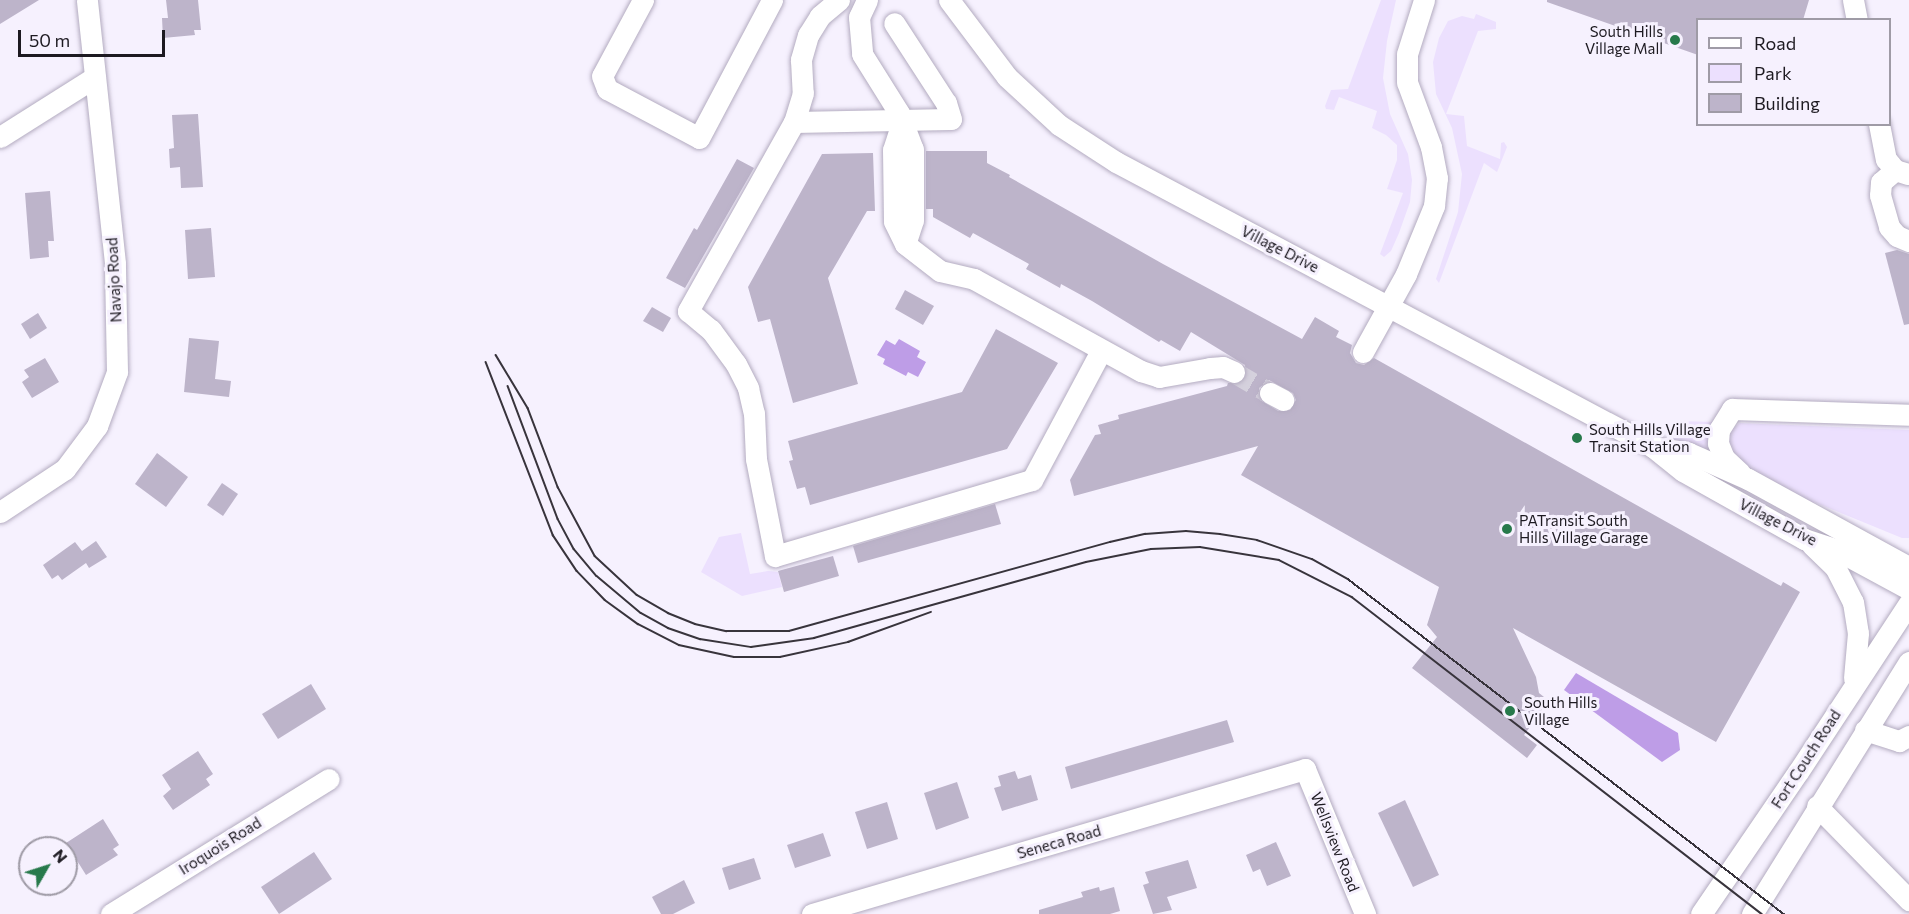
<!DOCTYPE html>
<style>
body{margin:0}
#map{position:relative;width:1909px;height:914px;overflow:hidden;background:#f6f1fe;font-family:Commissioner,sans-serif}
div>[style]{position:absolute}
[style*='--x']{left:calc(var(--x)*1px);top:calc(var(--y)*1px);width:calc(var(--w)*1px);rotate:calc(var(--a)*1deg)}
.green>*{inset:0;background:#ece0fe}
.water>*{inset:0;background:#be9de7}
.building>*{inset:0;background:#bdb4ca}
.minor-tunnel>*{height:21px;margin-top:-10.5px;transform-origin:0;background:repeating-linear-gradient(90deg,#d5d1dd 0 21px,transparent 0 31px)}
.roads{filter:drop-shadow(0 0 2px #b3abc0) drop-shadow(0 0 2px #b3abc0)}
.minor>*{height:21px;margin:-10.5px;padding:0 10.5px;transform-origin:10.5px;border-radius:10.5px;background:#fff}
.tram>*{height:1.5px;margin:-0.75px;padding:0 0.75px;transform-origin:0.75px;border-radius:0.75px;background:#38343c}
.dots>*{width:16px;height:16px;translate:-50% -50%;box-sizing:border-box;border:3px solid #f6f1fe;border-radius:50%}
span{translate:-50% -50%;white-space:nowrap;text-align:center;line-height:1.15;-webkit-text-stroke:6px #f6f1fe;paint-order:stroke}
.poi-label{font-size:15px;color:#1d1a21}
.right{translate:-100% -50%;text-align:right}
.left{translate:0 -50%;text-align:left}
.street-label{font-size:15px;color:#1d1a21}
.legend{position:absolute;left:1696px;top:18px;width:195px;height:108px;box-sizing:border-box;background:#f6f1fe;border:2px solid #9f9ba6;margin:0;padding:8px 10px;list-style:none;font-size:18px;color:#1d1a21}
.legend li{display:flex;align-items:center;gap:12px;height:30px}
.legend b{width:30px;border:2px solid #9f9ba6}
.north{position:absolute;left:18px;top:836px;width:60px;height:60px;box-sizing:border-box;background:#f6f1fe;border:2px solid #9f9ba6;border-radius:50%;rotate:51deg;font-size:16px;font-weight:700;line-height:24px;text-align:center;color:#1d1a21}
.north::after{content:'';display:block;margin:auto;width:21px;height:27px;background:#27794b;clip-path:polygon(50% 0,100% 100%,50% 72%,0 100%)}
.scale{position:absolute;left:18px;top:30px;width:147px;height:27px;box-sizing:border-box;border:3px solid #1d1a21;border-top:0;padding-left:8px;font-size:18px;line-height:21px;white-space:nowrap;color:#1d1a21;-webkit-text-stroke:4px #f6f1fe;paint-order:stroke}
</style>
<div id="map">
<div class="green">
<div style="clip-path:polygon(1381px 0,1396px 0,1387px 41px,1383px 78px,1390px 114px,1408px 154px,1412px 180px,1410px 202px,1399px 233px,1391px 251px,1384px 257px,1380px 254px,1403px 193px,1387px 189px,1397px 160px,1397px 145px,1386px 135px,1372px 128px,1377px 111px,1339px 97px,1334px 110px,1326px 109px,1325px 106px,1331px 90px,1348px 89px)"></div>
<div style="clip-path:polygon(1476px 14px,1496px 22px,1496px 29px,1478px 31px,1446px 114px,1464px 116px,1467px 146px,1500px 159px,1501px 143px,1504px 142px,1507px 147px,1497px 172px,1484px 163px,1439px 283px,1436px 279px,1458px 212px,1462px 174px,1452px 128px,1436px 94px,1433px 62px,1439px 38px,1448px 21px,1462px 16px,1474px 19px)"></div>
<div style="clip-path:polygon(1678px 421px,1716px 422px,1713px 461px,1670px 438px)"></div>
<div style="clip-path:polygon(1740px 423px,1909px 430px,1909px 538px,1902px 538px,1814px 502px,1811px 505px,1735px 464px,1725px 434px)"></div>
<div style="clip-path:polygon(741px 533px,750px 574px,768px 571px,778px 572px,782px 587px,742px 596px,701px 572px,719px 537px)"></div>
</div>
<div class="water">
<div style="clip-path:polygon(899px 339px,920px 351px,917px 357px,926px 362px,918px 377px,908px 372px,906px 376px,883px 364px,885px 359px,877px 355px,886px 340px,895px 345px)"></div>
<div style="clip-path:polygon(1576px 673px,1678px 733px,1680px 750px,1662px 762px,1564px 690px)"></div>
</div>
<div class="building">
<div style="clip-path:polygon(0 0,39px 0,0 24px)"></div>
<div style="clip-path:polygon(166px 0,198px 0,201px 30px,194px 30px,195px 35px,163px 38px,162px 18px,168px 18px)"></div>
<div style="clip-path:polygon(1547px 0,1809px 0,1803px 20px,1698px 20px,1698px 55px,1547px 2px)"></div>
<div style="clip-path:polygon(198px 114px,203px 187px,181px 188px,180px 167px,170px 168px,169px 149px,174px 148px,172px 115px)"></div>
<div style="clip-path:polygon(evenodd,926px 151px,987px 151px,987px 163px,1010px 175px,1009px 177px,1163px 264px,1302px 339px,1315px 317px,1339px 331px,1336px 337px,1352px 345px,1350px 353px,1356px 363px,1364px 365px,1374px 358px,1781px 586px,1783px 582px,1800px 592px,1716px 742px,1513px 628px,1536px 677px,1539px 693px,1549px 701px,1524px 735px,1537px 745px,1527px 758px,1412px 668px,1437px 637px,1427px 625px,1439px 587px,1241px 475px,1258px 446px,1074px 496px,1070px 480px,1095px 435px,1101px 434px,1098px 425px,1119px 419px,1118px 415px,1227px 386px,1228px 383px,1241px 383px,1246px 377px,1245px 365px,1191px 332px,1180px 351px,1161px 340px,1159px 342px,1092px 301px,1061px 284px,1060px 288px,1026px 269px,1029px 264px,973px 233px,970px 238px,933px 217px,933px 209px,926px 209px,926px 151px,1269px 380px,1293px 393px,1296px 400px,1290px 410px,1278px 411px,1260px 400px,1259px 388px,1269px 380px)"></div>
<div style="clip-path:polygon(873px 153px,875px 211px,867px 211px,828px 278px,858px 384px,793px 403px,770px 319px,758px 322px,748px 287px,822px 154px)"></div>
<div style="clip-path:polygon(737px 159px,754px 168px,685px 288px,666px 278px,694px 228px,697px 230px)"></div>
<div style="clip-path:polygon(50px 191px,54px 241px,48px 241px,49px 257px,30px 259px,25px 193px)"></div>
<div style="clip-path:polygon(211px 228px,215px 277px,188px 279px,185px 230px)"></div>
<div style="clip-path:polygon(1897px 250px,1909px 254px,1909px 324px,1904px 325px,1885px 253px)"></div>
<div style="clip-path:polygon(905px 290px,934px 306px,923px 325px,895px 309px)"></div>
<div style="clip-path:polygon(652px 307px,671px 318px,663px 332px,643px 321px)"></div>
<div style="clip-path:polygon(38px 313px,47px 328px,30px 339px,21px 324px)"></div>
<div style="clip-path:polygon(996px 329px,1058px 363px,1007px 449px,810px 505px,805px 487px,797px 489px,789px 461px,793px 460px,788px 441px,962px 392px)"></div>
<div style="clip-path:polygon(189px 338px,219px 341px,215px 379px,231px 381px,229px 397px,184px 392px)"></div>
<div style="clip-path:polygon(45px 358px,59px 382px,32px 398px,22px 382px,29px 377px,24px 370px)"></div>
<div style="clip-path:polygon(157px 453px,188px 477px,166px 507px,135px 484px)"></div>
<div style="clip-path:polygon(222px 483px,238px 494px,223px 516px,207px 505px)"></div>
<div style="clip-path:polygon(995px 504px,1001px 524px,858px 563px,853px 546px)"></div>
<div style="clip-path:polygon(96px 541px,107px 557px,89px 568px,86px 563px,62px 580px,58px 575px,52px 579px,43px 565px,75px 542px,82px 551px)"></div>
<div style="clip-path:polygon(833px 556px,839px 576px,784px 592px,778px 571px)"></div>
<div style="clip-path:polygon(311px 684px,326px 709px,278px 739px,262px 714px)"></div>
<div style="clip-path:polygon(1227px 720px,1234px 742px,1071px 789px,1065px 767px)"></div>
<div style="clip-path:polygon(198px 751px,213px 774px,206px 779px,210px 785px,173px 810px,163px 796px,171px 789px,162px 775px)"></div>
<div style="clip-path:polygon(1015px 771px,1018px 779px,1031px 775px,1038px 800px,1002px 811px,994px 788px,1001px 786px,998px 776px)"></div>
<div style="clip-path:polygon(957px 782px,969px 818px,936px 830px,924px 793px)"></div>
<div style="clip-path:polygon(1405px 800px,1439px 875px,1413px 887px,1378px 813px)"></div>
<div style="clip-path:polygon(887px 802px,898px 839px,867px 849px,855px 812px)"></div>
<div style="clip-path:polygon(103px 819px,119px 845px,113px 849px,118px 855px,86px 875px,66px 843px)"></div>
<div style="clip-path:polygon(823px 833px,831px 856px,795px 868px,787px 845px)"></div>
<div style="clip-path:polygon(1276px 842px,1291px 876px,1267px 886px,1260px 869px,1253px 872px,1246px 855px)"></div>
<div style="clip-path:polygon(314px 852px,332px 879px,279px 914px,261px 887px)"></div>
<div style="clip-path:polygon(754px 858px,761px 879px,729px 890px,722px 868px)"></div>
<div style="clip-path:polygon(1188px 860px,1197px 888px,1167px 897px,1172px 910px,1153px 914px,1143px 885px,1149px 883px,1145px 872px)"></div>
<div style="clip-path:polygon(684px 880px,695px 903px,673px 914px,661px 914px,652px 897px)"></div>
<div style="clip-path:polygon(1099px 887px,1100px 891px,1114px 887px,1120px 911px,1110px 914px,1039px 914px,1039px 910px,1083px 897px,1081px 892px)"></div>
</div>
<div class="minor-tunnel">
<div style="--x:1234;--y:372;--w:42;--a:30.3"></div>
</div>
<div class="roads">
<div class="minor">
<div style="--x:643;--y:0;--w:86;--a:118.3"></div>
<div style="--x:602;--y:76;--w:14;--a:69"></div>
<div style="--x:607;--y:89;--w:104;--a:28"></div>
<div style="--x:699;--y:138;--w:156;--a:-62.1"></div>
<div style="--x:839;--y:0;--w:25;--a:140"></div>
<div style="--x:820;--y:16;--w:22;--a:122"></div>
<div style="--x:808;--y:35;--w:26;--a:106"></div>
<div style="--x:801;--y:60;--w:33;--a:87"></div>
<div style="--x:803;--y:93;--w:30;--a:107"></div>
<div style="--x:794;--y:122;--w:217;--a:119.3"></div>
<div style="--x:688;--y:311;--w:30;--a:40"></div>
<div style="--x:711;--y:330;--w:42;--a:53.7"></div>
<div style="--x:736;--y:364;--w:27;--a:63"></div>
<div style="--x:748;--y:388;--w:26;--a:77"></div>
<div style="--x:754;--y:413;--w:46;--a:87.5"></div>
<div style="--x:756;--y:459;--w:99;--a:78.9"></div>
<div style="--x:775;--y:556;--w:268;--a:-16.5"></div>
<div style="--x:1032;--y:480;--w:146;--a:-61.9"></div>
<div style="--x:867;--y:0;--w:19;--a:115"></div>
<div style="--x:859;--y:17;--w:37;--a:85"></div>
<div style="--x:862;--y:54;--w:70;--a:57.9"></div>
<div style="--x:899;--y:113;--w:39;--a:69"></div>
<div style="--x:913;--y:149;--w:71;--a:90"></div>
<div style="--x:913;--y:220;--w:25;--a:108"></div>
<div style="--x:905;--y:244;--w:25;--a:-116"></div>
<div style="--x:894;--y:221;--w:71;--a:-90.8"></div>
<div style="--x:893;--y:150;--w:29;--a:-72"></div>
<div style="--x:949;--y:0;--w:96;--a:53"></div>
<div style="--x:1007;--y:77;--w:71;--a:42.7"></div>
<div style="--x:1059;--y:125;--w:68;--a:33"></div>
<div style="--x:1116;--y:162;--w:608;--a:27.96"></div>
<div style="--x:1653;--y:447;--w:38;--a:39"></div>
<div style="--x:1683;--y:471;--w:139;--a:29.3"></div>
<div style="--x:1804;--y:539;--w:33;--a:18"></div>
<div style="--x:1835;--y:549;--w:84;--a:28.4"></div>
<div style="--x:1853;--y:0;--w:20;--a:79"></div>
<div style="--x:794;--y:122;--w:157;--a:-1.1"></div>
<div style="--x:951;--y:119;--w:17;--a:-107"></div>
<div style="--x:946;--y:103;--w:95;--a:-123"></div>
<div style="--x:1879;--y:124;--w:36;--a:79"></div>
<div style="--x:1886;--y:159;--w:14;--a:51"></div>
<div style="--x:1895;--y:170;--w:14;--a:17"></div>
<div style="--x:0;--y:137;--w:112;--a:-32.3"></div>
<div style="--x:1895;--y:170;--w:18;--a:139"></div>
<div style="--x:1881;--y:182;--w:13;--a:94"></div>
<div style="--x:1880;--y:195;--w:33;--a:74"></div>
<div style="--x:1889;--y:227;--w:12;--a:48"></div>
<div style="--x:1897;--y:236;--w:13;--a:23"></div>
<div style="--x:905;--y:244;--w:44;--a:37.6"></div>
<div style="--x:940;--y:271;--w:35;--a:13"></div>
<div style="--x:974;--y:279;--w:191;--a:28.9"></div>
<div style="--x:1141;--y:371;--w:19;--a:18"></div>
<div style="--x:1159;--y:377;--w:52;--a:-10"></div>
<div style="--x:1210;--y:368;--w:13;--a:-4"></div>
<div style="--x:1223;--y:367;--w:12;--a:24"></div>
<div style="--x:1363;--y:352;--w:89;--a:-61.1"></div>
<div style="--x:1406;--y:274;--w:74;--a:-67.6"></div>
<div style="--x:1434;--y:206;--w:28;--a:-84"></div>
<div style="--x:1437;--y:178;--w:32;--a:-101"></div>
<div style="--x:1431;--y:147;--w:69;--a:-110.3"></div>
<div style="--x:1407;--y:82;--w:28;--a:-90"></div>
<div style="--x:1407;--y:54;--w:57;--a:-72.5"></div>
<div style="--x:1270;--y:393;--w:15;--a:28"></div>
<div style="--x:1653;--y:447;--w:36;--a:9"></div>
<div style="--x:1689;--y:453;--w:64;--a:23.8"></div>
<div style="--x:1748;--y:479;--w:183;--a:28.7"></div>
<div style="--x:1740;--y:473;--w:22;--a:-137"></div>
<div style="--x:1724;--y:458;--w:16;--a:-112"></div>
<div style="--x:1718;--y:443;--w:13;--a:-86"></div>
<div style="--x:1719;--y:430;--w:25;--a:-58"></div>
<div style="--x:1732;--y:409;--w:177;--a:1.9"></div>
<div style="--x:0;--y:512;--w:78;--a:-33.5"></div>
<div style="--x:65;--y:469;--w:54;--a:-53.3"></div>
<div style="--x:97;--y:426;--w:58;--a:-69.7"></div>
<div style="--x:117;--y:372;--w:109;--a:-91.1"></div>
<div style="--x:115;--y:263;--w:264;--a:-96.1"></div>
<div style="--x:1812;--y:545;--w:32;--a:44"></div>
<div style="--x:1835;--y:567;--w:39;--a:63"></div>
<div style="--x:1853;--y:602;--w:31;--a:81"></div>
<div style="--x:1858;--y:633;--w:45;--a:95.1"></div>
<div style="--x:1865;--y:730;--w:36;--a:18"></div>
<div style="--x:1899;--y:741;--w:11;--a:-27"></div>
<div style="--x:1817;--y:806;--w:132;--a:45.6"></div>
<div style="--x:111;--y:914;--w:256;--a:-31.8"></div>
<div style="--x:812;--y:914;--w:514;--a:-16.39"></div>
<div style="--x:1305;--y:769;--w:157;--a:67.5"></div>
<div style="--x:1701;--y:914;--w:172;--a:-55.7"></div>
<div style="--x:1798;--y:772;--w:202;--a:-56.7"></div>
<div style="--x:1752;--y:914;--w:297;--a:-58.1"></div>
</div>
</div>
<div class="tram">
<div style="--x:496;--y:355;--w:62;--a:58.9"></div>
<div style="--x:528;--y:408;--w:85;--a:69.2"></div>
<div style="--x:558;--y:487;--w:78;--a:61.8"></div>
<div style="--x:595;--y:556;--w:57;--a:42.9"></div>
<div style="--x:637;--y:595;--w:36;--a:30"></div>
<div style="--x:668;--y:613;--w:29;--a:22"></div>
<div style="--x:695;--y:624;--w:32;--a:13"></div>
<div style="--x:726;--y:631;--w:63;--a:0"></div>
<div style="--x:789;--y:631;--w:333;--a:-15.5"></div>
<div style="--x:1110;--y:542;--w:36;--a:-13"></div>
<div style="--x:1145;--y:534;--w:41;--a:-4.2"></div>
<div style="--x:1186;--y:531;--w:34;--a:5"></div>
<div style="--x:1220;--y:534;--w:37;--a:9"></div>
<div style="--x:1257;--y:540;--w:58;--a:19.1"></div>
<div style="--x:1312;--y:559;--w:41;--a:29.1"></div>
<div style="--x:1348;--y:579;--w:550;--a:37.54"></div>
<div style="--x:486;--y:362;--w:186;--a:68.8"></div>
<div style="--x:553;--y:535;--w:43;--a:56.3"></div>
<div style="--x:577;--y:571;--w:40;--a:46"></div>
<div style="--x:605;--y:600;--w:41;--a:36"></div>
<div style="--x:638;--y:624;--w:46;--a:27.1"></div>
<div style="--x:679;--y:645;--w:56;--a:12.3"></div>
<div style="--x:734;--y:657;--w:46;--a:0"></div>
<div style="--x:780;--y:657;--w:70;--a:-12.4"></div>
<div style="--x:848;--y:642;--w:88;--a:-19.9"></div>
<div style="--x:508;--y:386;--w:142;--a:69.4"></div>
<div style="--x:558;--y:519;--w:34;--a:62"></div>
<div style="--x:574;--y:549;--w:35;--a:50"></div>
<div style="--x:597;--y:576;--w:57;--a:40.1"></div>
<div style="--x:641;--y:613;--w:31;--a:29"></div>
<div style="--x:668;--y:628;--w:34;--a:19"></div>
<div style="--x:700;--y:639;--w:52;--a:8.9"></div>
<div style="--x:751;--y:647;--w:64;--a:-8.1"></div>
<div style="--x:814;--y:638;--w:282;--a:-15.6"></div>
<div style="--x:1086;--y:562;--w:66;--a:-11.3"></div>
<div style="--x:1151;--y:549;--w:49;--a:-2.3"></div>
<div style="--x:1200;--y:547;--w:80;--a:9.3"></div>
<div style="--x:1279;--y:560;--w:82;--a:26.9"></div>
<div style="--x:1352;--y:597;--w:518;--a:37.71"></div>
</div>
<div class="dots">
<div style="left:1675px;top:40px;background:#27794b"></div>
<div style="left:1577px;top:438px;background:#27794b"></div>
<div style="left:1507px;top:529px;background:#27794b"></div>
<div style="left:1510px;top:711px;background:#27794b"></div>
</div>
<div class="poi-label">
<span class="right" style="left:1663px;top:40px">South Hills<br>Village Mall</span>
<span class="left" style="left:1589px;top:438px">South Hills Village<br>Transit Station</span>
<span class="left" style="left:1519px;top:529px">PATransit South<br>Hills Village Garage</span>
<span class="left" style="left:1524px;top:711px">South Hills<br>Village</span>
</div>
<div class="street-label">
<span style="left:1280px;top:249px;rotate:27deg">Village Drive</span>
<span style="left:114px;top:280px;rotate:-93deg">Navajo Road</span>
<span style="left:1778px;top:522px;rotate:27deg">Village Drive</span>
<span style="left:1806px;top:759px;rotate:-57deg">Fort Couch Road</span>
<span style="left:1059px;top:842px;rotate:-16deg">Seneca Road</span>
<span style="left:1335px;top:842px;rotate:68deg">Wellsview Road</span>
<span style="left:220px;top:846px;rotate:-32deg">Iroquois Road</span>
</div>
<ul class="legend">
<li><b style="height:8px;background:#fff"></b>Road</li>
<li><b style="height:16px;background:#ece0fe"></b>Park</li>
<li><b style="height:16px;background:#bdb4ca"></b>Building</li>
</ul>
<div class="north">N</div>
<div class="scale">50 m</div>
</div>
